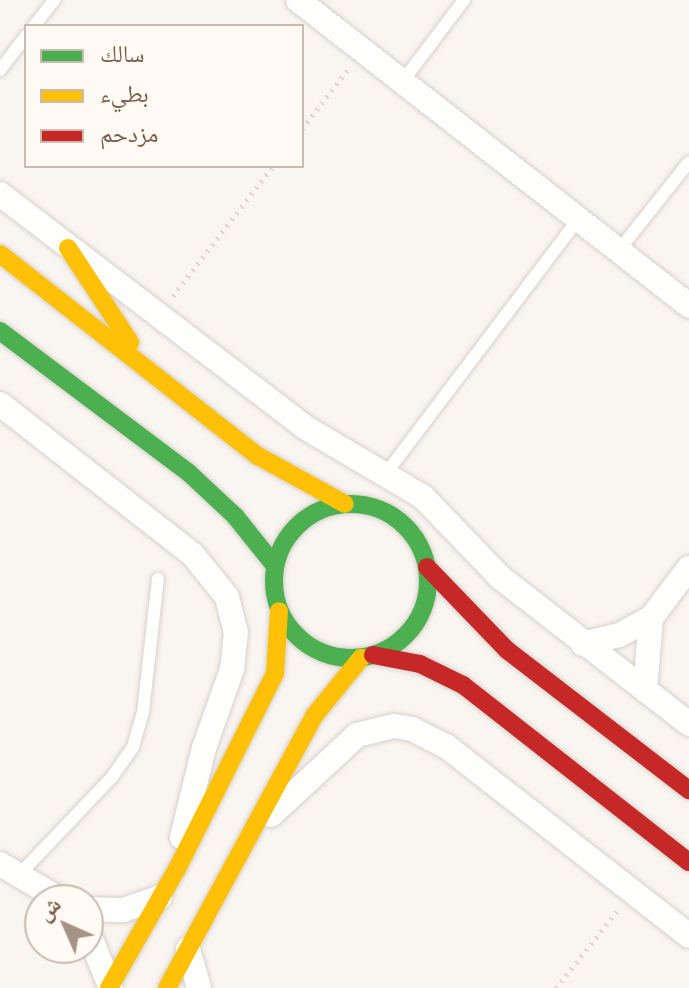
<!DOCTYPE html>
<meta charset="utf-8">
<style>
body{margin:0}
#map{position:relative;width:689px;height:988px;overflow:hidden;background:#f9f5f0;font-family:"Space Grotesk","Noto Naskh Arabic",sans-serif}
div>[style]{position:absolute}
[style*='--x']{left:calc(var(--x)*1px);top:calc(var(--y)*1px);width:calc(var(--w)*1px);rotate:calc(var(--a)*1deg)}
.path>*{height:5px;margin-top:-2.5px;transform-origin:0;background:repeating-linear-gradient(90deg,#dcd5d0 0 2px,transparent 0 8px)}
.roads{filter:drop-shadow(0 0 2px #d7d1cb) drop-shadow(0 0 2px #d7d1cb)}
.lane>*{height:12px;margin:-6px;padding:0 6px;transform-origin:6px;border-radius:6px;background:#fefefd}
.street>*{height:24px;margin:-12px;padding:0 12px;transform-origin:12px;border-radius:12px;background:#fefefd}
.fast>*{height:18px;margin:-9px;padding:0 9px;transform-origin:9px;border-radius:9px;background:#4caf50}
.fast>.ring{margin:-9px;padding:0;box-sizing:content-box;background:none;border:18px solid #4caf50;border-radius:50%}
.slow>*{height:18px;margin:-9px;padding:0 9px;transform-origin:9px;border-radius:9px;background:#ffc107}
.jam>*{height:18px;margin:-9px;padding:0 9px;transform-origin:9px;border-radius:9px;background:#c62828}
span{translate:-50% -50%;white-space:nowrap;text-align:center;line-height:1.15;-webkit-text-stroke:7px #fffaf3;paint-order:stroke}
.legend{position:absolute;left:24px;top:24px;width:280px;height:144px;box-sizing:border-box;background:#fffaf3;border:2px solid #cabbb1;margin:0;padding:10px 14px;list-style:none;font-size:24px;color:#7a5c4d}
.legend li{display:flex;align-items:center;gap:16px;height:40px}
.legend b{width:40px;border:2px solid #cabbb1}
.north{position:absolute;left:24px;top:884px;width:80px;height:80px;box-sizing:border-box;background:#fffaf3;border:2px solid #cabbb1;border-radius:50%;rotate:315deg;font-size:22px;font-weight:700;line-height:32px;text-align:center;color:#7a5c4d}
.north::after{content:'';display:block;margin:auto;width:28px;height:36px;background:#a69286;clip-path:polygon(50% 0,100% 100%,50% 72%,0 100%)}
</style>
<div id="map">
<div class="path">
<div style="--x:302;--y:129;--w:76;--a:-52.5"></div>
<div style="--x:173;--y:296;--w:164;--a:-52.4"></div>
<div style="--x:556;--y:988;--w:98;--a:-51.6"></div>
</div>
<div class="roads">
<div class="lane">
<div style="--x:34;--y:26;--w:33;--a:-52"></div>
<div style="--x:0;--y:70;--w:43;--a:-52.6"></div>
<div style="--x:402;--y:82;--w:103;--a:-52.9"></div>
<div style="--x:619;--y:250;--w:112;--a:-51.5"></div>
<div style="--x:387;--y:472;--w:318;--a:-52.9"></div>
<div style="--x:19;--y:875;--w:135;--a:-46.5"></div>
<div style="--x:112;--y:777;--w:37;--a:-55"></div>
<div style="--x:133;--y:747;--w:36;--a:-74"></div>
<div style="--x:143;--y:712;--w:134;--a:-83.6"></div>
</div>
<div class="street">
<div style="--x:298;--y:0;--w:497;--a:38"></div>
<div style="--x:0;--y:194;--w:385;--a:37.4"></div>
<div style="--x:306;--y:428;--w:136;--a:30.5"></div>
<div style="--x:423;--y:497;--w:112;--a:46.1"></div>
<div style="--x:501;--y:578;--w:238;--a:37.8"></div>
<div style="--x:0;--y:404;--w:245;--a:38"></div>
<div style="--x:193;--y:555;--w:54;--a:51"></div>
<div style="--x:227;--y:597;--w:36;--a:76"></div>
<div style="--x:236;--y:632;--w:37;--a:96"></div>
<div style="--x:232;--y:669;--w:84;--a:109.5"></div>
<div style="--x:204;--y:748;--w:92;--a:103.9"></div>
<div style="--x:583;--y:644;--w:37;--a:-14"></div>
<div style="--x:619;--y:635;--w:36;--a:-28"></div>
<div style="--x:651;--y:618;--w:63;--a:-52.8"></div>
<div style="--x:645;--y:690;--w:72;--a:-85.2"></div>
<div style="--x:271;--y:815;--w:117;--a:-42.9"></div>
<div style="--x:357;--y:735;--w:38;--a:-14"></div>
<div style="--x:394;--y:726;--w:18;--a:9"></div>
<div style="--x:412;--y:729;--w:38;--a:27"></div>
<div style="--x:446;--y:746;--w:308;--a:38"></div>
<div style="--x:0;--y:864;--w:71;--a:30.5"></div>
<div style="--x:88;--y:909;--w:35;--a:2"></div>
<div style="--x:123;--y:910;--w:39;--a:-19"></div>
<div style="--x:88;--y:932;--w:58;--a:67.8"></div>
<div style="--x:188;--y:949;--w:41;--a:74.2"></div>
</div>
<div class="fast">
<div style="--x:0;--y:331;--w:236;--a:36.9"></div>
<div style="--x:189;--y:473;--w:63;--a:43.1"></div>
<div style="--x:235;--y:516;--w:64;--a:51.3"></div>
<div class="ring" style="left:274px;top:504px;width:136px;height:136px"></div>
</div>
<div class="slow">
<div style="--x:68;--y:248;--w:113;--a:56.6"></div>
<div style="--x:0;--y:254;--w:328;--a:38.1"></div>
<div style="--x:258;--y:456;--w:99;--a:28.9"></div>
<div style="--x:109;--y:988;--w:137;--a:-60.3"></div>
<div style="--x:177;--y:869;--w:219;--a:-63.4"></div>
<div style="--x:275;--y:673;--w:62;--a:-86.3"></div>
<div style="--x:167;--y:988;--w:309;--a:-61.6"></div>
<div style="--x:314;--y:716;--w:75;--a:-51"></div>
</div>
<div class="jam">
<div style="--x:427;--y:567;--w:115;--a:46.1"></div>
<div style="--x:507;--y:650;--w:230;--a:37.6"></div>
<div style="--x:373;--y:655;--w:48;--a:10.8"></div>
<div style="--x:420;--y:664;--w:48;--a:26"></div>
<div style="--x:463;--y:685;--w:287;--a:38.1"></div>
</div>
</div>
<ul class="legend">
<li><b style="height:10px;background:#4caf50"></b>سالك</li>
<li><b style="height:10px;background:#ffc107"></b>بطيء</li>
<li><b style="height:10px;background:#c62828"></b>مزدحم</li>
</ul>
<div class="north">ش</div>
</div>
